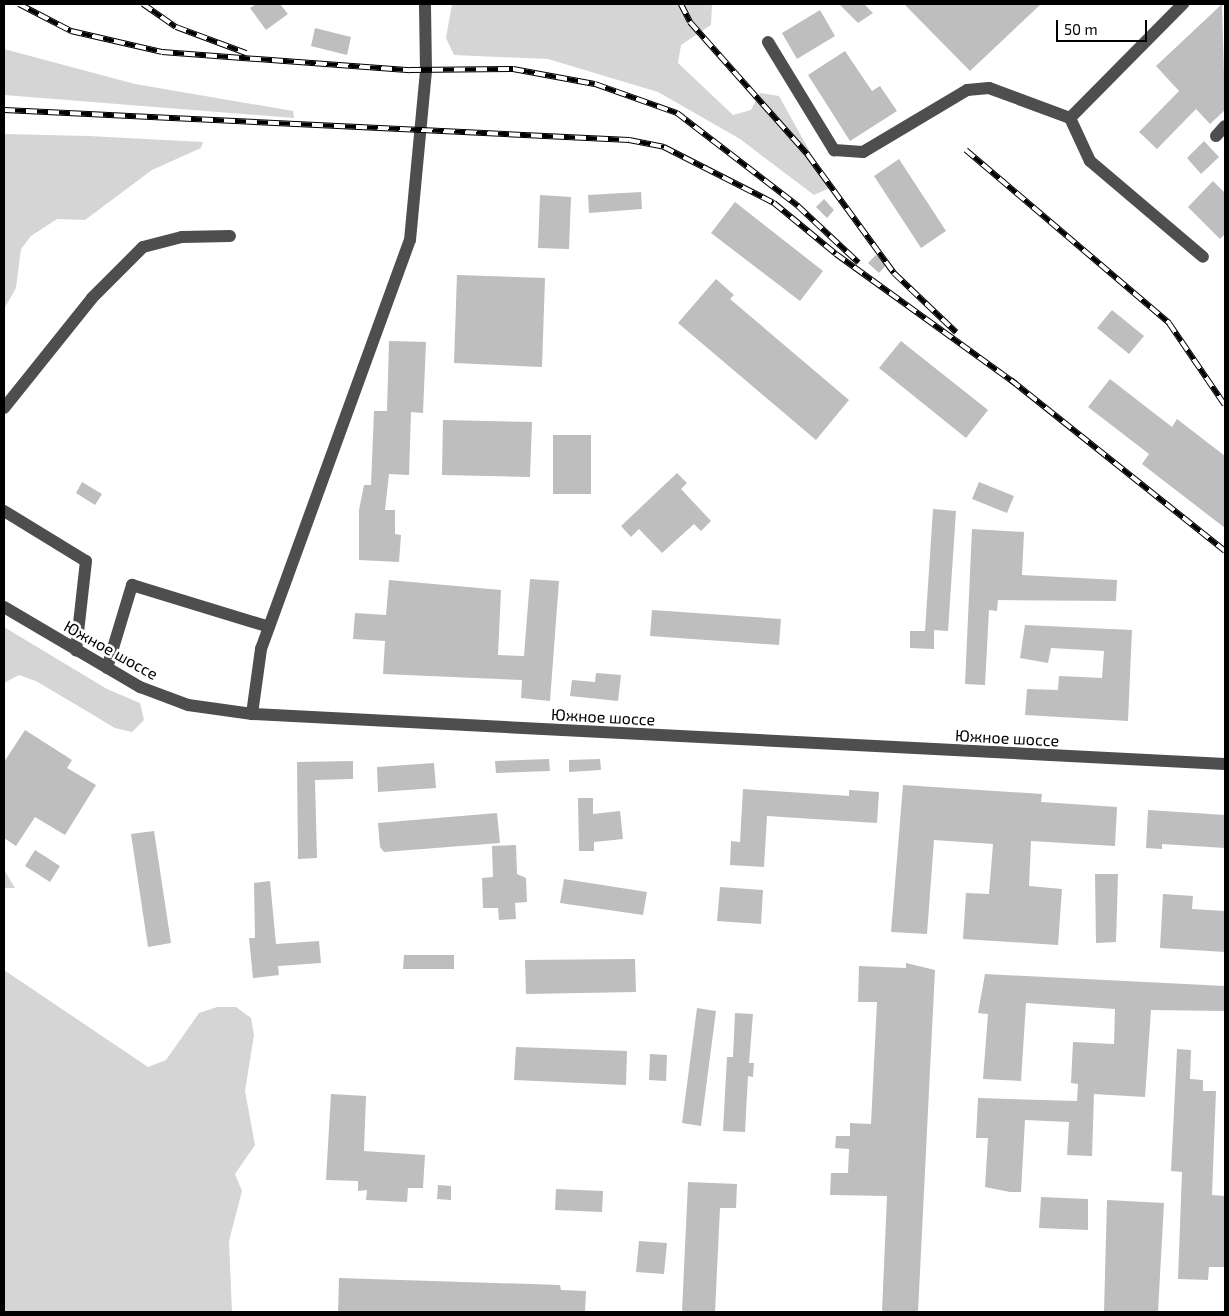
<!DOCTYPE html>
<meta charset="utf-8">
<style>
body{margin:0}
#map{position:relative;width:1229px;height:1316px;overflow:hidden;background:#fff;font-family:"Exo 2",sans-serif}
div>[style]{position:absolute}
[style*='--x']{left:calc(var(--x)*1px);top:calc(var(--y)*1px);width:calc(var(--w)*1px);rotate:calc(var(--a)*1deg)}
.green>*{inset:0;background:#d5d5d5}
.building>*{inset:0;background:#bebebe}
.minor>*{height:12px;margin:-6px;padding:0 6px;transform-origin:6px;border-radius:6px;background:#4e4e4e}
.rail>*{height:5.5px;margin-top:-2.75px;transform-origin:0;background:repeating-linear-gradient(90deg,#fff 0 11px,#000 0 22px);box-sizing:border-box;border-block:1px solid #000}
span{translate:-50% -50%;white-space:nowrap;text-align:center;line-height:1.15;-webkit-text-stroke:5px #fff;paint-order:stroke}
.street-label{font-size:16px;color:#000}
.frame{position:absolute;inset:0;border:5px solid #000;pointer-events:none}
.scale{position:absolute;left:1056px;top:20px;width:91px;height:22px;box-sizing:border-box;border:2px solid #000;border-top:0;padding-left:6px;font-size:15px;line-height:18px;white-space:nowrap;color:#000;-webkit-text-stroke:4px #fff;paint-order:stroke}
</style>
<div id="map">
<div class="green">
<div style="clip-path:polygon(452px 4px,712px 4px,711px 25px,681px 45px,678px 63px,733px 115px,751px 110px,760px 93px,779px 96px,830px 188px,814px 195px,740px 139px,658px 92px,548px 59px,454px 55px,446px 38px)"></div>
<div style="clip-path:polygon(4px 49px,135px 84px,293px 111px,294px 118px,4px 95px)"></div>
<div style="clip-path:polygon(4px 134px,89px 136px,203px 142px,201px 148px,152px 170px,85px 220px,57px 219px,31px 236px,21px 249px,16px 288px,4px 309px)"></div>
<div style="clip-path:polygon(4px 627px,107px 689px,140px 703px,144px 720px,132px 732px,115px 728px,36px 681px,19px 675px,4px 683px)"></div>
<div style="clip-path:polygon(4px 870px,6px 873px,15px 888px,4px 888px)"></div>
<div style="clip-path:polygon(4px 970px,148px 1067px,166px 1060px,199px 1013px,217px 1007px,236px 1007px,251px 1018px,254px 1035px,245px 1091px,255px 1145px,235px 1174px,242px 1191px,229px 1241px,232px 1312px,4px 1312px)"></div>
</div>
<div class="building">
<div style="clip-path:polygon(256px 4px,280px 4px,288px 14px,266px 30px,250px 8px)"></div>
<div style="clip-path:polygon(839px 4px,864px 4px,873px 13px,858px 23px)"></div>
<div style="clip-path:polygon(904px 4px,1041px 4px,970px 71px)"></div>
<div style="clip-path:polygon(1222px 4px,1225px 110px,1210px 124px,1196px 109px,1157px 149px,1139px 132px,1179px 91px,1156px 66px)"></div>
<div style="clip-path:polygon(820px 10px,835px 36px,797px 59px,782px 33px)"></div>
<div style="clip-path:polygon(315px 28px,351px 37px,347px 55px,311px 46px)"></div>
<div style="clip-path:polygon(845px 51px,872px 91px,880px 86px,897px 111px,850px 141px,808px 75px)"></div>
<div style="clip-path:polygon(1204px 141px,1219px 157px,1201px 174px,1187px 158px)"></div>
<div style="clip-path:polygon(899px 159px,946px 231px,921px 248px,874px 176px)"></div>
<div style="clip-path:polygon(1213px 181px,1225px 193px,1225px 234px,1220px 239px,1188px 207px)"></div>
<div style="clip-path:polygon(641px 192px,642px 209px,589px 213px,588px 195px)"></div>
<div style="clip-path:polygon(540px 195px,571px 197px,569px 249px,538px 248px)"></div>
<div style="clip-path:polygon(824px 199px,834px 210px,827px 218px,816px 207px)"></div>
<div style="clip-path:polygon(735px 202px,823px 271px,800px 301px,711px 233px)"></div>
<div style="clip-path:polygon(876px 255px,887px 264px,879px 273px,868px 263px)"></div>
<div style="clip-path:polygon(457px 275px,545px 278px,542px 367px,454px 363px)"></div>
<div style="clip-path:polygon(716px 279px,734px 295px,730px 299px,849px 400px,816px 440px,678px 323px)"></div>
<div style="clip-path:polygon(1112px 310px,1144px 336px,1129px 354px,1097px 328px)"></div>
<div style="clip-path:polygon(389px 341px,426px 342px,423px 413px,411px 412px,409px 475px,389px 474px,385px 510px,395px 510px,395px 534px,401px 535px,399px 562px,359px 560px,359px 510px,364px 485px,371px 485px,374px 411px,387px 411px)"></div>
<div style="clip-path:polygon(901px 341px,988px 410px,966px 438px,879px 368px)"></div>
<div style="clip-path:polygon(1110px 379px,1172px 427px,1177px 419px,1225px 456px,1225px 528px,1142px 464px,1149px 454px,1088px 407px)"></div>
<div style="clip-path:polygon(443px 420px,532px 422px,530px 477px,442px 475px)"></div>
<div style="clip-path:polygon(553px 435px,591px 435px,591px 494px,553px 494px)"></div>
<div style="clip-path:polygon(677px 473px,687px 483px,681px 489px,711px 521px,701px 531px,694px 524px,662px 553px,639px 529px,631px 537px,621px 526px)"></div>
<div style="clip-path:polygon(82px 482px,102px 494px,95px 505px,76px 493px)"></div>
<div style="clip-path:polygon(979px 482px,1014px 496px,1007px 513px,972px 499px)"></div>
<div style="clip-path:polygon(933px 509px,956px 511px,948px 631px,934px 630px,934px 649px,910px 648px,910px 631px,925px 631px)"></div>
<div style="clip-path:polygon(972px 529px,1024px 532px,1022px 575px,1117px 580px,1116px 601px,998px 600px,997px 611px,989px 610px,985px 685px,965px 684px)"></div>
<div style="clip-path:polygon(530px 579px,559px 581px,550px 701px,521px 698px,522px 680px,383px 674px,385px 641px,353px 639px,355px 613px,386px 615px,389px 580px,501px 590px,498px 655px,524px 656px)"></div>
<div style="clip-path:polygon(652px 610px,781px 619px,779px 645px,650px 636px)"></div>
<div style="clip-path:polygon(1025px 625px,1132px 630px,1128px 721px,1025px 715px,1027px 689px,1058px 690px,1059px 676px,1102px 678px,1104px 651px,1051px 648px,1048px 663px,1020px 658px)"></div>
<div style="clip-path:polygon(596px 673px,621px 675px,618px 701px,570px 696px,572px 680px,595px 682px)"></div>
<div style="clip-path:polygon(25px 730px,72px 760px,67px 768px,96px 785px,65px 835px,35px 817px,16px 846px,4px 838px,4px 762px)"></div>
<div style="clip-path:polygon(549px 759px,550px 771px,496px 773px,495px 761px)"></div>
<div style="clip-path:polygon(600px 759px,601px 770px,569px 772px,569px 760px)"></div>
<div style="clip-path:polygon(353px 761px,353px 779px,315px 780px,317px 858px,298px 859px,297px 762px)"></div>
<div style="clip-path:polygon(434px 763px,436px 788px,378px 792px,377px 767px)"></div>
<div style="clip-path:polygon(903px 785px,1042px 794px,1041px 802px,1117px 807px,1115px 846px,1031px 841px,1029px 886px,1062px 889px,1058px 945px,963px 939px,966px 893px,989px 894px,993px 844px,934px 840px,927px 934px,891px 932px)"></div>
<div style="clip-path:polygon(743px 789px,849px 796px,849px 790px,879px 792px,877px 823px,767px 816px,764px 867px,730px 865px,731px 841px,740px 842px)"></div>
<div style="clip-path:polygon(578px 798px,593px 798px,593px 814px,620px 811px,623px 839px,594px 842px,594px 851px,579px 851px)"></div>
<div style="clip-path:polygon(1148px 810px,1225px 815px,1225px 848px,1162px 844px,1162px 849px,1146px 848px)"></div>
<div style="clip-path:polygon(497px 813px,500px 843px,384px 852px,380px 847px,378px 823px)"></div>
<div style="clip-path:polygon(154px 831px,171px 943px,148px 947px,131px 834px)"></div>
<div style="clip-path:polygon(516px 845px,517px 874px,526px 878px,527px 902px,515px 903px,516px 919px,499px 920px,498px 908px,483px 908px,482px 878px,493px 877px,492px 846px)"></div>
<div style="clip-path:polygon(35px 850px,60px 866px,50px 882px,25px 866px)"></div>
<div style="clip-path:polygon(1095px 874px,1118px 874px,1116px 942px,1096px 943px)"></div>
<div style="clip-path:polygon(564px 879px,647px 892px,643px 915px,560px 903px)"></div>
<div style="clip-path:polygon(270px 881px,276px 944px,319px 941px,321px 963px,278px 966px,279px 975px,253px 978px,249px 938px,255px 938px,254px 883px)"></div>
<div style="clip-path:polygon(720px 887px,763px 890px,761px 924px,717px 921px)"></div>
<div style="clip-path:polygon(1163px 894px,1193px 896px,1192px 909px,1225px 911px,1225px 952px,1160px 948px)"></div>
<div style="clip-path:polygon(404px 955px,454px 955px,454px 969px,403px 969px)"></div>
<div style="clip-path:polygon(635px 959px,636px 992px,526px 994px,525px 960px)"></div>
<div style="clip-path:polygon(906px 963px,935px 970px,918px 1312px,882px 1312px,887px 1196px,830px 1195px,831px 1173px,848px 1173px,849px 1149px,835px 1148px,836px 1136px,850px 1136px,850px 1123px,871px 1124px,877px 1002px,858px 1002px,859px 966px,906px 968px)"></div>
<div style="clip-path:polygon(985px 974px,1225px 986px,1225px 1011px,1151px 1010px,1145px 1097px,1094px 1094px,1092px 1156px,1067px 1155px,1069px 1122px,1025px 1120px,1021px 1192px,1010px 1192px,985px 1187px,988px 1138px,976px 1138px,978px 1098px,1077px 1101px,1078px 1084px,1071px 1083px,1073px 1042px,1114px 1044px,1115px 1009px,1026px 1003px,1021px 1081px,983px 1079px,988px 1014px,978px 1013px)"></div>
<div style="clip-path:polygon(697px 1008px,716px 1011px,701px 1126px,682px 1123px)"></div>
<div style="clip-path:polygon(735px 1013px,753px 1014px,749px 1063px,754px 1063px,753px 1077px,748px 1076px,745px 1132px,723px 1131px,727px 1057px,733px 1057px)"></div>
<div style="clip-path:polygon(516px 1047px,627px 1051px,626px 1085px,514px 1080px)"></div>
<div style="clip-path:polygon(1177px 1049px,1191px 1050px,1190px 1079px,1203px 1080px,1203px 1091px,1216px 1091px,1212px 1195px,1225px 1196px,1225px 1267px,1209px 1267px,1208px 1280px,1178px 1279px,1182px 1172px,1171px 1171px)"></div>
<div style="clip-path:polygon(650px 1054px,667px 1055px,666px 1081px,649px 1080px)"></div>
<div style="clip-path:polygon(331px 1094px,366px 1096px,364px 1151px,425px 1155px,423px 1188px,408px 1188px,407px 1202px,366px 1200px,367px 1190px,358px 1191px,358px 1181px,326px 1180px)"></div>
<div style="clip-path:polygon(688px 1182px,737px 1184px,736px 1208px,720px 1208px,715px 1312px,682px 1312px)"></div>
<div style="clip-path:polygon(438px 1185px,451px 1186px,451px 1200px,437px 1199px)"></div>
<div style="clip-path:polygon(556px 1189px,603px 1191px,602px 1212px,555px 1210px)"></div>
<div style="clip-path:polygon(1041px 1197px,1088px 1199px,1088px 1230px,1039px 1228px)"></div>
<div style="clip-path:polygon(1107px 1200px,1164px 1203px,1158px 1312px,1104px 1312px)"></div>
<div style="clip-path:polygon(639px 1241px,667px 1243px,664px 1274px,636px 1272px)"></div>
<div style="clip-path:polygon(339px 1278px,560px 1285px,561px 1290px,586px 1291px,585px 1312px,338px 1312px)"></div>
</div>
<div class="minor">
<div style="--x:768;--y:42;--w:127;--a:58.6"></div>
<div style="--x:834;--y:150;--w:29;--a:4"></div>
<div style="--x:863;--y:152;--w:121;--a:-30.8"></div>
<div style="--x:967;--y:90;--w:22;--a:-5"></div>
<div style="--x:989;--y:88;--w:86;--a:20.3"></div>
<div style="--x:1070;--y:118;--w:161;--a:-45.3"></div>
<div style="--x:1070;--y:118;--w:47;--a:65.1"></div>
<div style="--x:1090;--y:161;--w:148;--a:40.3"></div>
<div style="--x:1216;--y:136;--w:13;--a:-48"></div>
<div style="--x:4;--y:408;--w:141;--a:-51.3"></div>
<div style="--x:92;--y:298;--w:72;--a:-45"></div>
<div style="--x:143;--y:247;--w:40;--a:-14.4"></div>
<div style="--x:182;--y:237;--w:48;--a:-1.2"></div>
<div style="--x:4;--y:511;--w:96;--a:31.4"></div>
<div style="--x:86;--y:561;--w:90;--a:96.4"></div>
<div style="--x:4;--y:607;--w:158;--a:30.5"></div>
<div style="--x:140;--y:687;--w:51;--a:20.6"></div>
<div style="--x:188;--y:705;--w:65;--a:8"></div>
<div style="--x:252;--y:714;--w:974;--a:2.94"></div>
<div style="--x:107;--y:668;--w:87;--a:-73.2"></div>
<div style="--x:132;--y:585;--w:143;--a:17"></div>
<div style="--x:252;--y:714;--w:66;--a:-82.1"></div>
<div style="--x:261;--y:649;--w:435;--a:-70"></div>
<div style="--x:410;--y:240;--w:171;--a:-84.6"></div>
<div style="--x:426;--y:70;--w:66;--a:-90.9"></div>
</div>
<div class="rail">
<div style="--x:19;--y:4;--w:59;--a:27.4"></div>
<div style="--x:71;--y:31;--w:93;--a:13"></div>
<div style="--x:162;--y:52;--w:249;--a:4.2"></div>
<div style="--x:410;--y:70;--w:103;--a:-0.6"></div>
<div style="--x:513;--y:69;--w:83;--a:10.4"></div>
<div style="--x:595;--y:84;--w:87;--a:19.5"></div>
<div style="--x:677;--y:113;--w:153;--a:37.5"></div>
<div style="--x:798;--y:206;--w:83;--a:43.1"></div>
<div style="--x:143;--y:4;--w:40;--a:34.9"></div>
<div style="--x:176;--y:27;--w:75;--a:20.4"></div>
<div style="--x:681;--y:4;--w:20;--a:63"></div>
<div style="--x:690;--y:22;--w:178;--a:48.4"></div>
<div style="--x:808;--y:155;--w:146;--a:53.9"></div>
<div style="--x:894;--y:273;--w:86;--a:43.6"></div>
<div style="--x:4;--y:110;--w:626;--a:2.75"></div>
<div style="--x:629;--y:140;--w:36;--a:11"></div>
<div style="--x:664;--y:147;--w:123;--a:27"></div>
<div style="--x:774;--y:203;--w:80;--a:39.4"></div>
<div style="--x:836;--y:254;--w:222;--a:35.8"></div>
<div style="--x:966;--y:150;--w:267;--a:40.4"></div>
<div style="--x:1169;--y:323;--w:99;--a:55.7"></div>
<div style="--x:1011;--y:380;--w:274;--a:38.6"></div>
</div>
<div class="street-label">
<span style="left:111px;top:650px;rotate:29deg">Южное шоссе</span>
<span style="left:603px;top:717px;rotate:3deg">Южное шоссе</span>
<span style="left:1007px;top:738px;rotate:3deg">Южное шоссе</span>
</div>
<div class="frame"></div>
<div class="scale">50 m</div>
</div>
